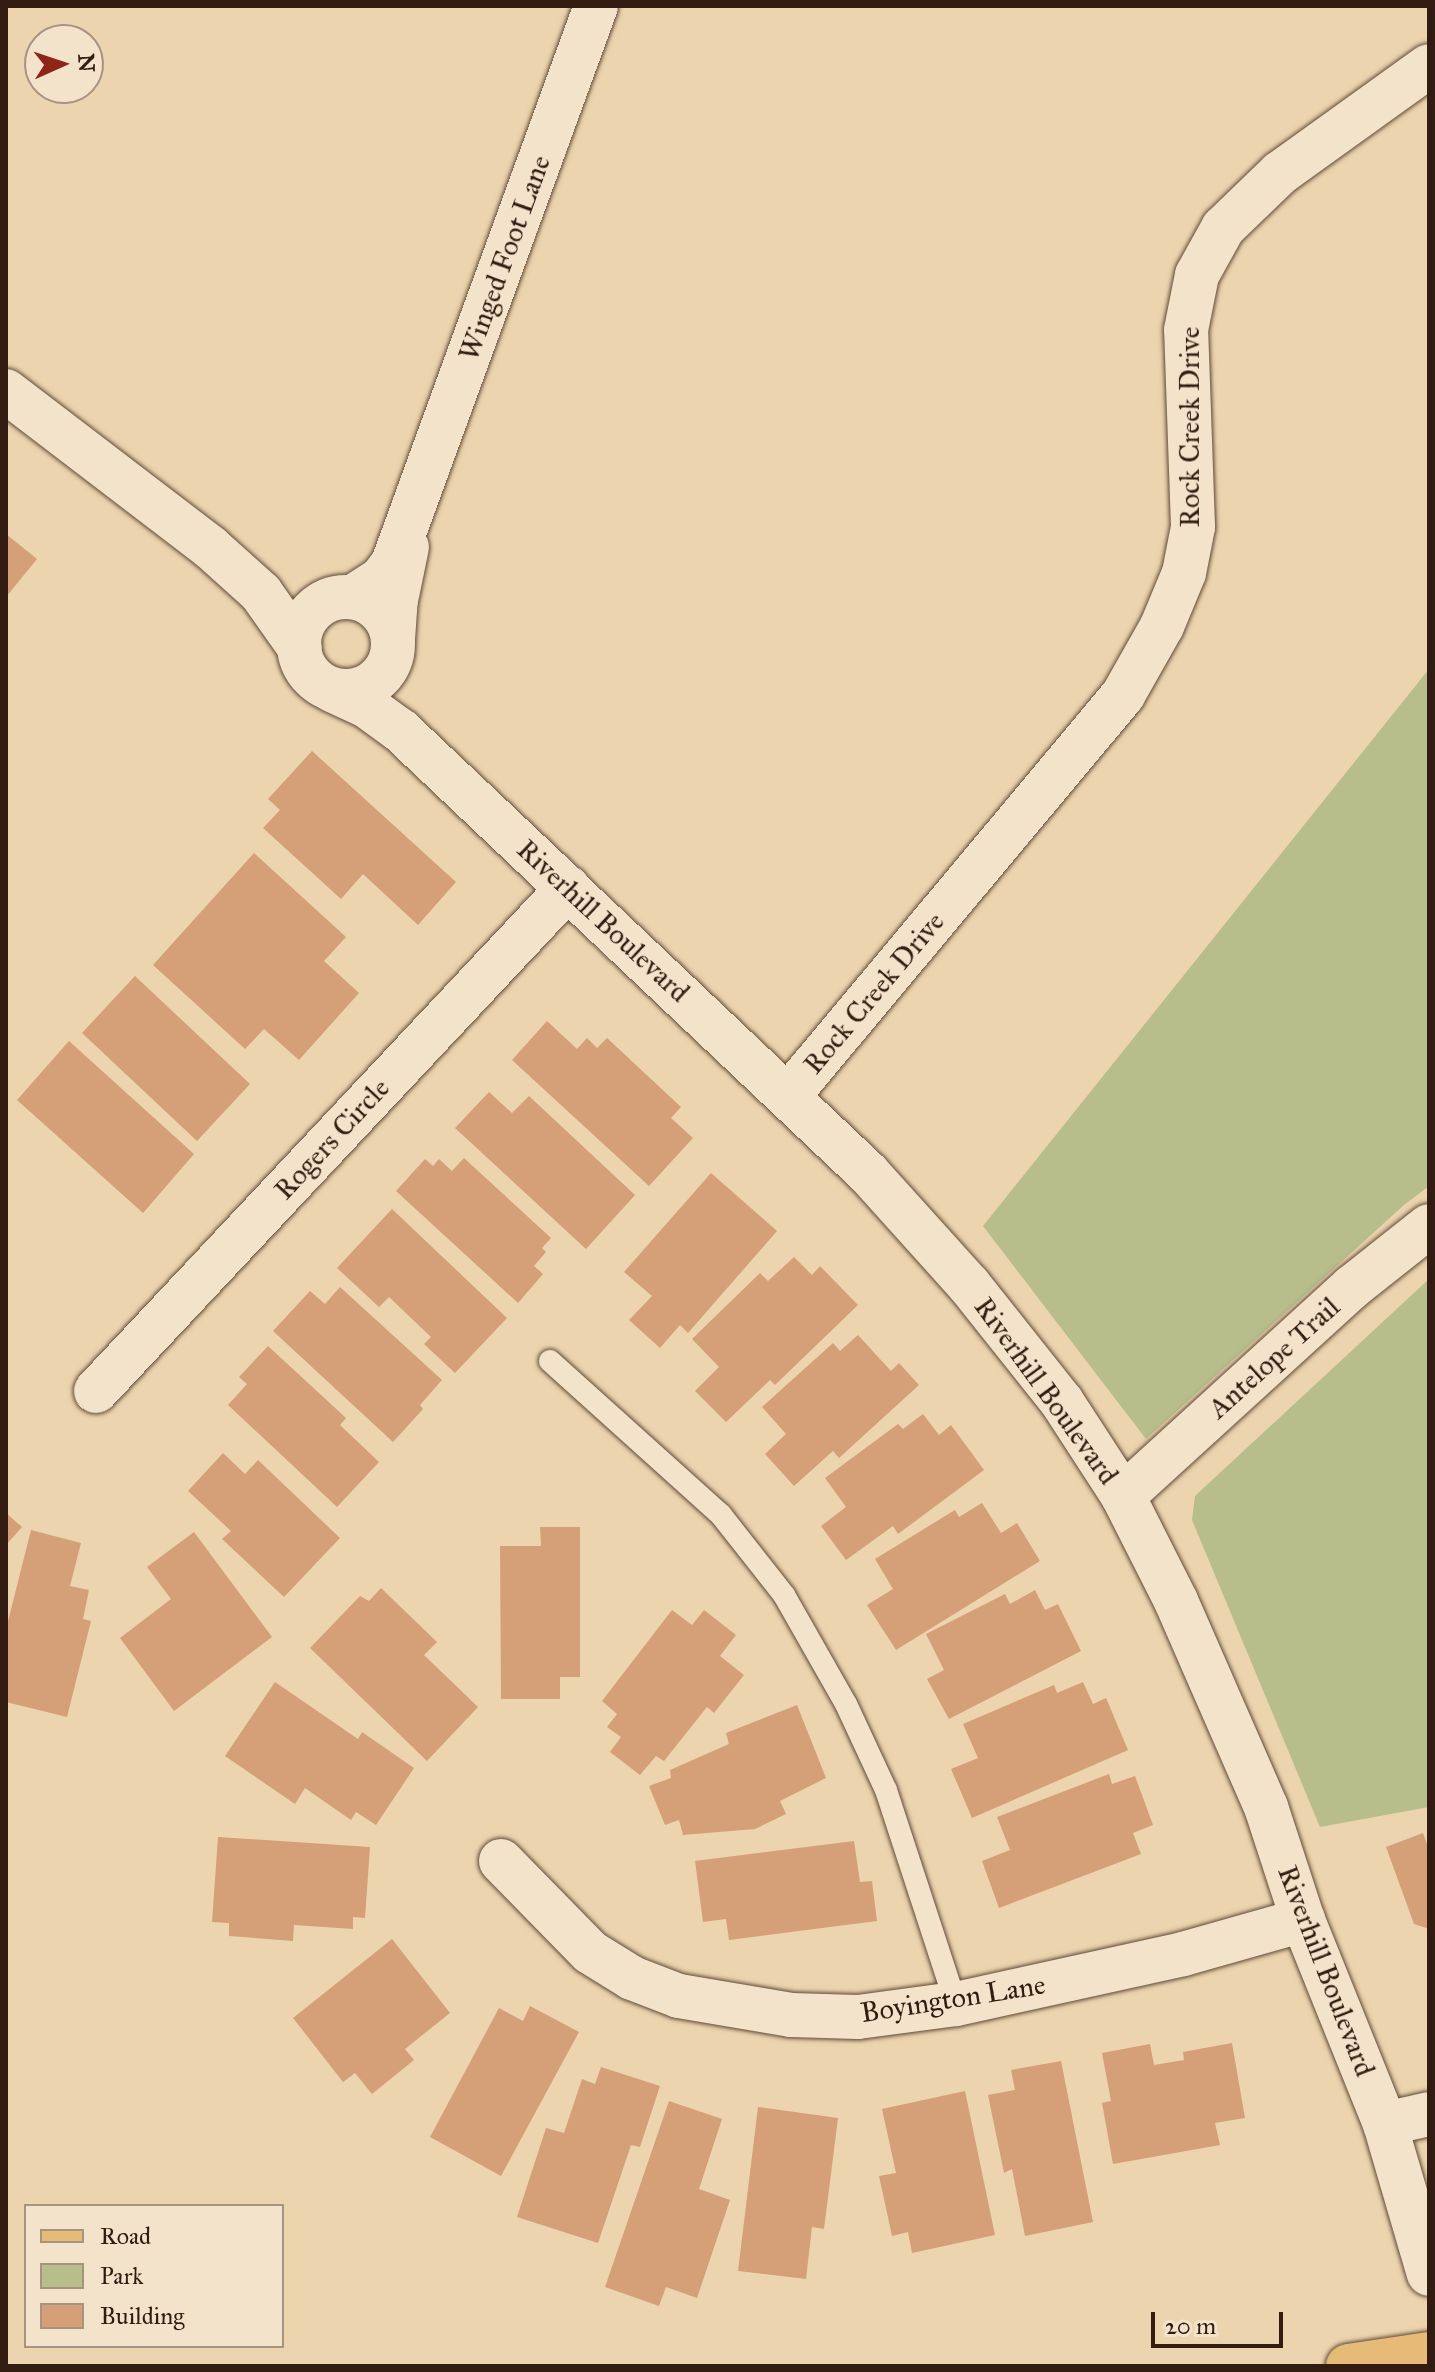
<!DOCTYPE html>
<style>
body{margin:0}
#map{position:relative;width:1435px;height:2372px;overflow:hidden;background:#ecd4ae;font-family:"IM FELL Great Primer",serif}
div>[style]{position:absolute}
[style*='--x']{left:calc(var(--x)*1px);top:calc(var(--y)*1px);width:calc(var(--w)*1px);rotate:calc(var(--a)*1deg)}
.green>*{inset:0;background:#b7bd8b}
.building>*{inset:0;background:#d59f78}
.roads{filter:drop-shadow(0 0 2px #604a38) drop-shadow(0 0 2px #604a38)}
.service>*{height:22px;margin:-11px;padding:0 11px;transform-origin:11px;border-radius:11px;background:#f3e3ca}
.minor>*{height:44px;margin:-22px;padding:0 22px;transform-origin:22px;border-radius:22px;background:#f3e3ca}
.tertiary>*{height:44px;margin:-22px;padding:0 22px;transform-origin:22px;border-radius:22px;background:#f3e3ca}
.tertiary>.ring{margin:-22px;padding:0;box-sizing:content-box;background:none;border:44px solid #f3e3ca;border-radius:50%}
.primary>*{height:44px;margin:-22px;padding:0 22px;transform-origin:22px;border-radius:22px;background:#e6ba77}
span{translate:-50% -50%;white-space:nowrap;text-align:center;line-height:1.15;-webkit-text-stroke:6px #f3e3ca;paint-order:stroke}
.street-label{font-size:28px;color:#321c11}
.frame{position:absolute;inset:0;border:8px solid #321c11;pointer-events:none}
.legend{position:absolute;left:24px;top:2204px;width:260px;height:144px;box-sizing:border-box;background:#f3e3ca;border:2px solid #a69380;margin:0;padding:10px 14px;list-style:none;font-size:24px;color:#321c11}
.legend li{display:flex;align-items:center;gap:16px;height:40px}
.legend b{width:40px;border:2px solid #a69380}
.north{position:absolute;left:24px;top:24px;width:80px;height:80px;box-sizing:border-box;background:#f3e3ca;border:2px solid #a69380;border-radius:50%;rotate:87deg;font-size:22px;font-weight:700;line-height:32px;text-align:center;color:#321c11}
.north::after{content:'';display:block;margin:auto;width:28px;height:36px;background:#8f2418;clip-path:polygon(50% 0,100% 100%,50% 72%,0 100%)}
.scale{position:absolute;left:1151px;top:2312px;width:132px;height:36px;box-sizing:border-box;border:4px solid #321c11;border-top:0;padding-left:10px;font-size:24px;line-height:28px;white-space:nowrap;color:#321c11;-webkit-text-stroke:6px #f3e3ca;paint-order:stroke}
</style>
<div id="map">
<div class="green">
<div style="clip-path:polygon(1429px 669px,1429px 1186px,1404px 1205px,1146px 1439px,983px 1226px)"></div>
<div style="clip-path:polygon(1429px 1279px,1429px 1807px,1320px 1827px,1192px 1520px,1195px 1496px)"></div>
</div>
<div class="building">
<div style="clip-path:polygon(6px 534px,37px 559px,6px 597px)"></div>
<div style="clip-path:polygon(312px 751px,456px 882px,418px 925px,363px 874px,341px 899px,263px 828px,280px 810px,268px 799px)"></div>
<div style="clip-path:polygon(254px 853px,346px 937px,324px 961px,359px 993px,299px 1060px,264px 1029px,245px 1049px,153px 965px)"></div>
<div style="clip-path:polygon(135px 976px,250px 1084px,197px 1141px,82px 1033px)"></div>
<div style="clip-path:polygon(547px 1021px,577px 1049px,587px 1038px,597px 1048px,607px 1038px,681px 1107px,671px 1118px,693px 1138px,649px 1186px,512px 1060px)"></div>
<div style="clip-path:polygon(69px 1041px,194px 1154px,143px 1213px,17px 1100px)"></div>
<div style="clip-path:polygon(489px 1092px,512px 1113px,529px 1096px,635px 1195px,586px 1249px,455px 1128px)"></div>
<div style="clip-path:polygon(464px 1158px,551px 1238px,542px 1248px,546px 1252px,534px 1266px,543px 1274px,518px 1303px,396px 1191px,425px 1159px,433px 1166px,439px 1159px,452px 1171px)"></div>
<div style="clip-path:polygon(711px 1173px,777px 1231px,688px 1333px,680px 1325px,660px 1348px,629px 1320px,652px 1296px,624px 1272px)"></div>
<div style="clip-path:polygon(392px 1209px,507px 1318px,455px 1373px,424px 1344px,431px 1337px,389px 1297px,379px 1307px,337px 1268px)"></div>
<div style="clip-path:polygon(794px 1257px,812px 1275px,820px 1266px,858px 1305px,775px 1385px,770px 1380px,726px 1422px,695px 1391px,719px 1367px,692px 1339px,760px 1273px,768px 1281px)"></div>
<div style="clip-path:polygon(340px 1287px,442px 1380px,420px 1405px,423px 1409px,393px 1442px,273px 1331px,310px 1291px,325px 1304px)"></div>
<div style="clip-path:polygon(858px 1335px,891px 1371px,899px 1363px,919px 1385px,839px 1458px,833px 1451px,794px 1486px,765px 1454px,786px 1434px,762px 1407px,833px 1343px,840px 1351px)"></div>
<div style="clip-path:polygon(268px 1346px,346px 1418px,340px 1425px,379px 1462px,337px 1507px,228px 1405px,247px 1384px,239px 1377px)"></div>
<div style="clip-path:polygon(923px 1414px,939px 1435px,951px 1425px,984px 1470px,898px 1534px,893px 1526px,846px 1560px,821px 1526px,846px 1507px,825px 1478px,898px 1424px,903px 1429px)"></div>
<div style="clip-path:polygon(223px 1453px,245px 1474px,258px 1460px,340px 1538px,284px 1597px,222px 1539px,231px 1531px,188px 1491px)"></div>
<div style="clip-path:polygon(982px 1503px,1001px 1533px,1017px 1523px,1040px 1561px,896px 1650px,867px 1605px,893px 1589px,875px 1559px,955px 1510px,959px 1517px)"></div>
<div style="clip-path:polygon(6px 1513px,22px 1527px,6px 1545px)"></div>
<div style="clip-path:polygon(540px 1527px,580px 1527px,580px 1677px,560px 1677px,560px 1699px,501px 1699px,500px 1546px,541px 1546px)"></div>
<div style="clip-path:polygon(31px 1530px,81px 1543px,70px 1586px,89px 1590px,83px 1619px,91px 1621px,67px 1717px,6px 1702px,6px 1629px)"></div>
<div style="clip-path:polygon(194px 1532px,272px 1637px,174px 1711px,120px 1638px,171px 1599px,147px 1567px)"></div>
<div style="clip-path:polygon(381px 1588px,437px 1642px,424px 1655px,478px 1707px,427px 1761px,310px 1648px,360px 1596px,369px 1601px)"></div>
<div style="clip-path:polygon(1035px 1590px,1045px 1610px,1058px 1604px,1081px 1651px,949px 1719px,927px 1679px,944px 1670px,926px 1634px,1005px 1594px,1010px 1604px)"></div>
<div style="clip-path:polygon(672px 1610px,692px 1625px,704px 1610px,736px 1635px,720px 1656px,744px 1675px,714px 1713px,707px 1707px,664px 1761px,656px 1756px,640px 1775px,610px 1752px,621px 1737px,607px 1727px,617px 1714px,602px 1701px)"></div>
<div style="clip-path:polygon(275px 1682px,358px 1739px,362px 1732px,414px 1768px,376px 1825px,356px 1812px,351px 1820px,305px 1788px,295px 1804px,225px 1756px)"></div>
<div style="clip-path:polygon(1083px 1682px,1093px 1704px,1106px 1698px,1128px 1750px,972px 1818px,951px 1769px,978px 1758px,963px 1724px,1054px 1685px,1057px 1693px)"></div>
<div style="clip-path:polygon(797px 1705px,826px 1778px,780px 1801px,786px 1814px,755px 1829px,683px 1835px,679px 1820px,665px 1825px,649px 1786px,671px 1778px,670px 1770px,729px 1744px,726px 1733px)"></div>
<div style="clip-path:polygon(1109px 1774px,1112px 1784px,1135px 1776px,1153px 1825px,1133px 1833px,1141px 1854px,999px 1908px,982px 1861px,1010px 1850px,997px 1817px)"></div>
<div style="clip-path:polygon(1423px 1833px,1429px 1850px,1429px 1929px,1414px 1924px,1386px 1847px)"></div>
<div style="clip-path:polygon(218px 1837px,370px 1847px,365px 1918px,353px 1917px,353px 1929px,294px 1925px,293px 1941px,229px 1936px,229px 1923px,212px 1922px)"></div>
<div style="clip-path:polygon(854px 1841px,860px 1882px,872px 1881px,877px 1921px,729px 1940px,726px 1919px,703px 1922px,695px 1861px)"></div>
<div style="clip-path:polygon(392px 1939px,450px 2013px,405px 2049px,414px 2060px,372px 2094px,355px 2073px,343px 2082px,293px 2018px)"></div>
<div style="clip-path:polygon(530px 2006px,579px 2032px,501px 2176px,430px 2137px,499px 2008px,523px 2021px)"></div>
<div style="clip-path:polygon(1232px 2043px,1245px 2118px,1215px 2123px,1220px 2145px,1113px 2164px,1102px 2103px,1111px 2101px,1102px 2053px,1150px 2044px,1154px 2065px,1184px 2060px,1183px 2052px)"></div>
<div style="clip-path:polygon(1061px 2061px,1093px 2222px,1025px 2236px,1012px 2169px,1004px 2173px,988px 2095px,1015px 2090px,1011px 2070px)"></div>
<div style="clip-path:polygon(601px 2067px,660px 2086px,640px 2147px,631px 2145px,598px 2243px,517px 2217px,546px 2128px,564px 2133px,582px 2079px,595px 2084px)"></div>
<div style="clip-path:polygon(965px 2091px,995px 2235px,912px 2253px,908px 2232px,892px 2236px,879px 2176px,896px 2173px,882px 2109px)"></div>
<div style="clip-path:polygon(669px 2101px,722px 2119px,699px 2189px,730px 2200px,697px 2298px,666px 2287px,659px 2306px,605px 2287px)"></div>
<div style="clip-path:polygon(758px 2107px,838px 2118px,824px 2229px,812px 2227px,806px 2279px,738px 2271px)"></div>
</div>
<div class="roads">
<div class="service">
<div style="--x:550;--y:1361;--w:230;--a:42"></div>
<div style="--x:721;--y:1515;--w:102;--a:51.8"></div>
<div style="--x:784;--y:1595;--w:125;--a:60.4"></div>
<div style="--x:846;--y:1704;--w:95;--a:65.1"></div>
<div style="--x:886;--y:1790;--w:225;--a:71.9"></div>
</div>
<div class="minor">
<div style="--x:353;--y:597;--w:33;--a:-33"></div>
<div style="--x:381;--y:579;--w:20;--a:-53"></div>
<div style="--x:393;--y:563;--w:593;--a:-69.98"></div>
<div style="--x:393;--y:639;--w:39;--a:-86"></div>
<div style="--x:396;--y:600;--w:54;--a:-78.3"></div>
<div style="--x:788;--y:1096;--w:523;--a:-50.12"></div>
<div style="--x:1123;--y:695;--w:79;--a:-60.5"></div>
<div style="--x:1162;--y:626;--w:57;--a:-67.5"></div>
<div style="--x:1184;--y:573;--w:47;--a:-78.9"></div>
<div style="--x:1193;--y:527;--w:197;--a:-92"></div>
<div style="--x:1186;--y:330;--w:56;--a:-78.7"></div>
<div style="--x:1197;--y:275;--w:54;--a:-61"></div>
<div style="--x:1223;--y:228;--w:79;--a:-44"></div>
<div style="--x:1280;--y:173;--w:183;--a:-35.7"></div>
<div style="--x:96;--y:1391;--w:690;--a:-46.82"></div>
<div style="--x:1123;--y:1496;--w:310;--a:-42.4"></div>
<div style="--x:1352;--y:1287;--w:98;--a:-38.4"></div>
<div style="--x:501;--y:1861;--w:127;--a:45.6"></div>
<div style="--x:590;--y:1952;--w:49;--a:31.8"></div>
<div style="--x:632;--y:1978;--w:50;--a:21"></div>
<div style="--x:679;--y:1996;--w:114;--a:9.6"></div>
<div style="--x:791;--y:2015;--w:67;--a:1.7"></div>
<div style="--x:858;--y:2017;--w:99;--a:-7.6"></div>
<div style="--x:956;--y:2004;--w:232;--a:-12.4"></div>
<div style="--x:1183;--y:1954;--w:125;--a:-15.8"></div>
<div style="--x:1385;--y:2124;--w:45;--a:-12.8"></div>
</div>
<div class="tertiary">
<div style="--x:6;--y:391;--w:257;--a:37.4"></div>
<div style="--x:210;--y:547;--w:69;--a:42"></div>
<div style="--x:261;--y:593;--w:67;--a:54.7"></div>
<div class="ring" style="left:299px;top:597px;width:50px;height:50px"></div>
<div style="--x:332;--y:690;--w:40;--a:25"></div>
<div style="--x:368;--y:707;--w:39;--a:36"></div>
<div style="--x:400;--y:730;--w:644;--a:43.43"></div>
<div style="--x:868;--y:1173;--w:151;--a:48"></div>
<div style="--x:969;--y:1285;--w:149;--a:51.5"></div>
<div style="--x:1062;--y:1402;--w:112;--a:57"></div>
<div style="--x:1123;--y:1496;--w:118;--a:63.2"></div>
<div style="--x:1176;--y:1601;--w:225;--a:66.4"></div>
<div style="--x:1266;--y:1807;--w:119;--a:71.9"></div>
<div style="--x:1303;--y:1920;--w:220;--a:68.1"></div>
<div style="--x:1385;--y:2124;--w:156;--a:73.7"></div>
</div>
<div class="primary">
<div style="--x:1348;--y:2366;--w:82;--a:-8.4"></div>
</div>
</div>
<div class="street-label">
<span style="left:505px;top:258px;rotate:-70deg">Winged Foot Lane</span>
<span style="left:1190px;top:427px;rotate:-90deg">Rock Creek Drive</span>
<span style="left:603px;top:921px;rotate:43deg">Riverhill Boulevard</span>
<span style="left:874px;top:993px;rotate:-50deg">Rock Creek Drive</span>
<span style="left:332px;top:1139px;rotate:-47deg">Rogers Circle</span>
<span style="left:1274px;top:1358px;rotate:-42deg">Antelope Trail</span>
<span style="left:1046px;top:1391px;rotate:54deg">Riverhill Boulevard</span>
<span style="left:1326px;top:1971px;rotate:69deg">Riverhill Boulevard</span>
<span style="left:953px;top:1999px;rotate:-9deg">Boyington Lane</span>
</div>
<div class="frame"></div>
<ul class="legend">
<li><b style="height:10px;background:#e6ba77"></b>Road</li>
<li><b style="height:22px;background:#b7bd8b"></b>Park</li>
<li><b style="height:22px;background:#d59f78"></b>Building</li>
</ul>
<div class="north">N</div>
<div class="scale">20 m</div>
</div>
